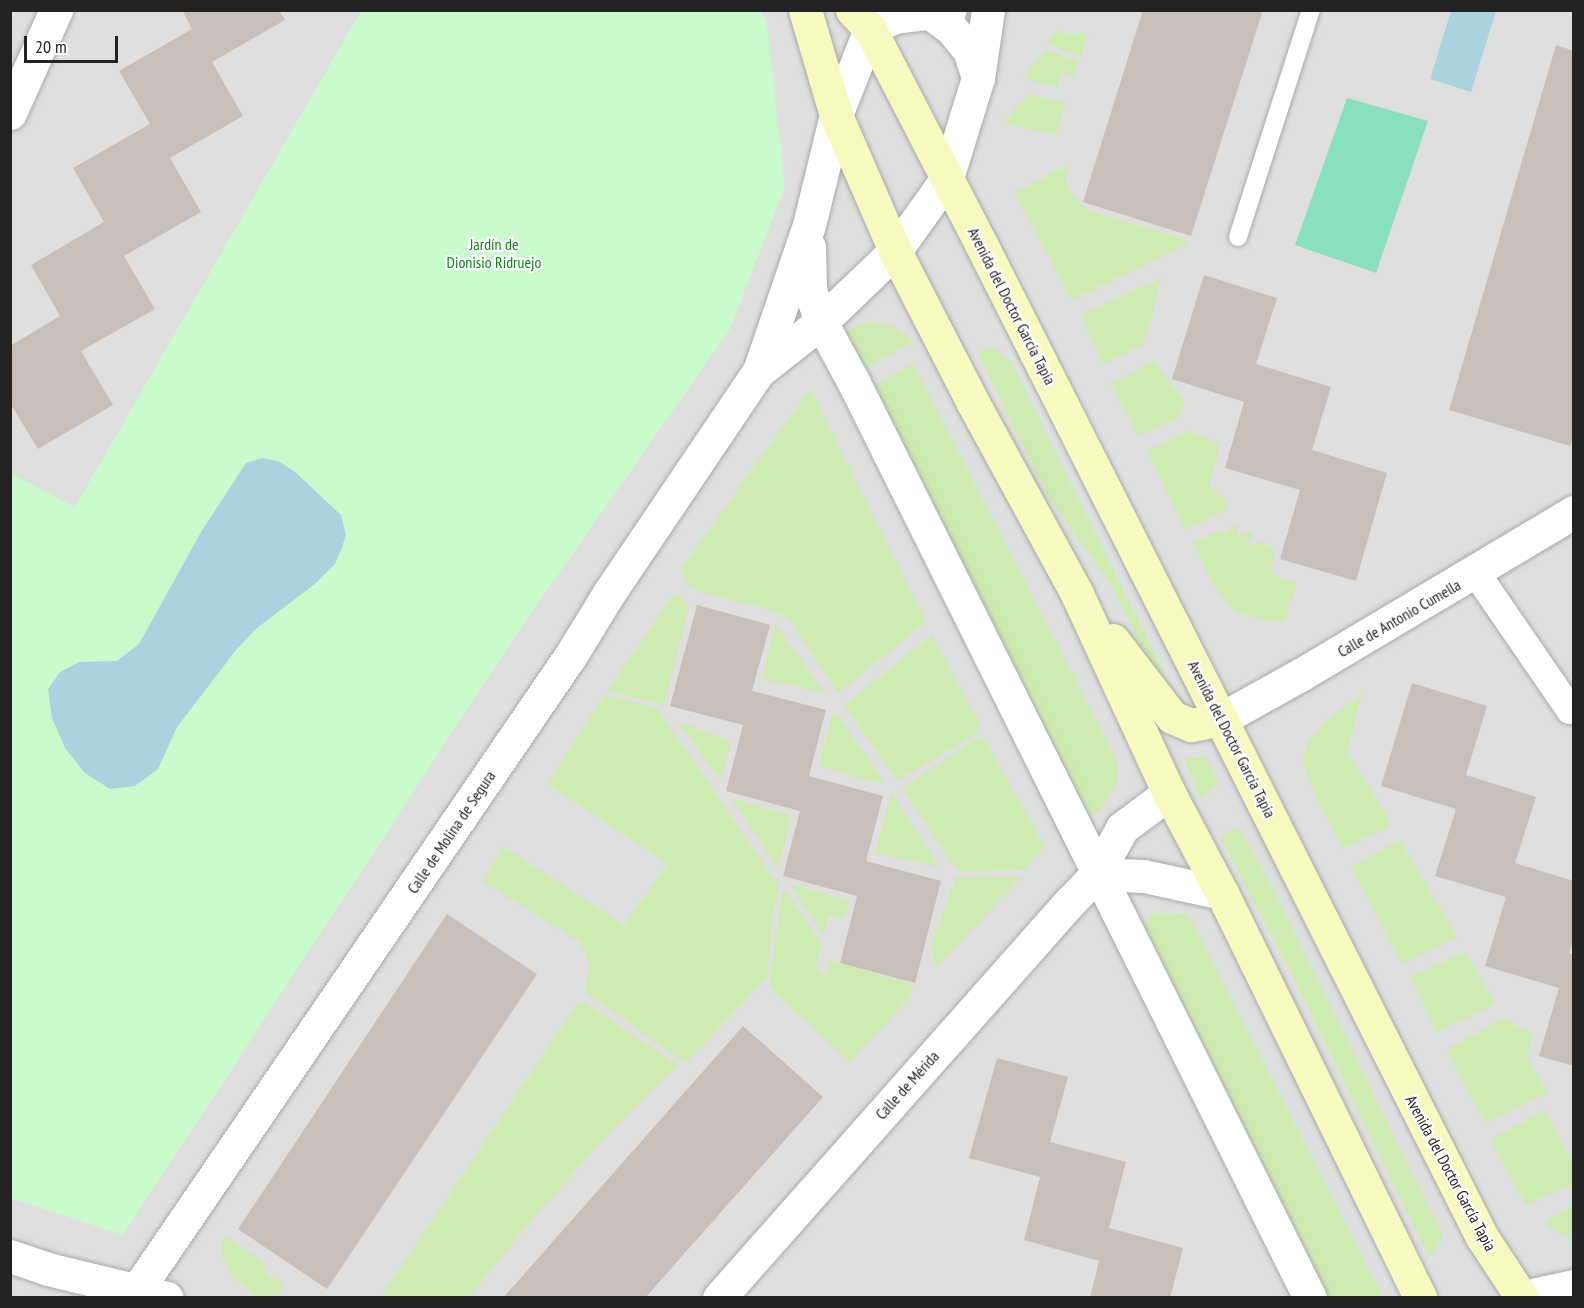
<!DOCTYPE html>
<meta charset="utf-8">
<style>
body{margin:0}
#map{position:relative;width:1584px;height:1308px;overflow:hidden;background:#f2efe9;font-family:"PT Sans Narrow",sans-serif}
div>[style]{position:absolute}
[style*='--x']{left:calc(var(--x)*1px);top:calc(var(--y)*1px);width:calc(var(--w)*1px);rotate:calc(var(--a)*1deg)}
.residential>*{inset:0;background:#e0dfdf}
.grass>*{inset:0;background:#cdebb0}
.park>*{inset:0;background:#c8facc}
.pitch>*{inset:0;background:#88e0be}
.water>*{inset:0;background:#aad3df}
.building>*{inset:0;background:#c7bfb8}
.roads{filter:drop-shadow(0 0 2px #a9a9a9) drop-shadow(0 0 2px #a9a9a9)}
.service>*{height:18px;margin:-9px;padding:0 9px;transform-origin:9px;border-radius:9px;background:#fff}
.pedestrian>*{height:28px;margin:-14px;padding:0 14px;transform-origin:14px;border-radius:14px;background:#fff}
.minor>*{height:33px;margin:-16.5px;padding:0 16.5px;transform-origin:16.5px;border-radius:16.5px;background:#fff}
.secondary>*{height:33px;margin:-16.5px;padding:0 16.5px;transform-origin:16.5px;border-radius:16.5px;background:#f7fabf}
span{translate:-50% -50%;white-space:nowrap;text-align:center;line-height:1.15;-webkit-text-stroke:4.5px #fff;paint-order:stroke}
.park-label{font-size:16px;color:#0c8416}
.street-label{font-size:16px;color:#222}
.frame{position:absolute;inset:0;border:12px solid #222;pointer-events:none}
.scale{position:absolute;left:24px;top:36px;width:94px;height:27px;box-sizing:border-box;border:3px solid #222;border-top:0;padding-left:8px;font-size:18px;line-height:21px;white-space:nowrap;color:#222;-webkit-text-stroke:4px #fff;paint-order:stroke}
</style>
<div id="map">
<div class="residential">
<div style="clip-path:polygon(11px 11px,1573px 11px,1573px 1297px,11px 1297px)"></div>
</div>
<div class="grass">
<div style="clip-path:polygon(1057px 30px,1072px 35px,1089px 32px,1081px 57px,1047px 44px)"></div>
<div style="clip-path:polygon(1046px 50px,1079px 61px,1073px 77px,1061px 73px,1057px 88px,1023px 78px)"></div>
<div style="clip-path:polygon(1030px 94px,1065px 103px,1056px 135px,1005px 124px,1014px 109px)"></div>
<div style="clip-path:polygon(1070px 165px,1065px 179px,1073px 196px,1089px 211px,1177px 236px,1188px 241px,1187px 244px,1075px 299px,1070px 296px,1014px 192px)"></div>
<div style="clip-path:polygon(1161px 278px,1144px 344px,1103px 364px,1080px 315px)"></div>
<div style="clip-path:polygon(872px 321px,896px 328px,914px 341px,858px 373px,842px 338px,847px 330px)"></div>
<div style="clip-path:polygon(990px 347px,1010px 360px,1175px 695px,1164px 691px,1111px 585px,1050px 500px,977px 353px)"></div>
<div style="clip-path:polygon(1153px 361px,1184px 401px,1183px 411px,1176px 420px,1138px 436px,1111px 384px)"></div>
<div style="clip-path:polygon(913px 364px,1118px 762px,1118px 781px,1101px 810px,1089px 816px,1082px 814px,868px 388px)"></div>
<div style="clip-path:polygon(808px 392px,812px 392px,926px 622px,838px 693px,789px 619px,773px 611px,706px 594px,688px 585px,681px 569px)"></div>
<div style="clip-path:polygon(1188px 431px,1220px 444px,1209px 486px,1223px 498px,1227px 509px,1185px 530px,1147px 451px)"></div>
<div style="clip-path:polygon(1235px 524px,1240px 536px,1251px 531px,1253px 537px,1245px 542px,1249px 546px,1261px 542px,1270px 546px,1273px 551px,1274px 563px,1270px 564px,1273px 575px,1294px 582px,1296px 589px,1292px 601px,1289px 601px,1286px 621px,1268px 622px,1239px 613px,1230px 607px,1212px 583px,1193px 543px,1221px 530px,1224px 534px)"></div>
<div style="clip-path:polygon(674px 594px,682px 597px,689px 606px,664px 705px,607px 691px)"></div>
<div style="clip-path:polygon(775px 624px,825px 693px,762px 679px)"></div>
<div style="clip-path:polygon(932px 635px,980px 724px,976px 734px,898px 781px,844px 705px)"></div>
<div style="clip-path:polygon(604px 695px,657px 708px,779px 886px,772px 921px,767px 978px,686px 1063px,585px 992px,589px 966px,581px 943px,482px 881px,504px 847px,624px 925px,668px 864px,547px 784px)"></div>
<div style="clip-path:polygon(1362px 695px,1347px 752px,1388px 817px,1389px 827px,1343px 849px,1315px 795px,1304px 766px,1303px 755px,1308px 742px,1326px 720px)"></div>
<div style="clip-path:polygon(836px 713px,884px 782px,876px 783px,819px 766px,832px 715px)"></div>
<div style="clip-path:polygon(677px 721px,731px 741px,721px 781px)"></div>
<div style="clip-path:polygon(978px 738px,986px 741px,1045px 847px,1023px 870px,958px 872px,902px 788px)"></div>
<div style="clip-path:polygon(1206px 757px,1219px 784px,1201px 799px,1184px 759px)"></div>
<div style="clip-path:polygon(892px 792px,939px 867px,875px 853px)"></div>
<div style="clip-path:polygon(731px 798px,792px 816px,778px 869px)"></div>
<div style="clip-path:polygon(1235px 828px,1241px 831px,1277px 897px,1441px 1231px,1442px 1239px,1429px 1258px,1291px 973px,1220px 838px)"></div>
<div style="clip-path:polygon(1400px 840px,1457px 937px,1402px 964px,1351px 867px)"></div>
<div style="clip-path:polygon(956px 877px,1022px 877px,936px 968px,931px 945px)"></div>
<div style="clip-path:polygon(790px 884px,850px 901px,844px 919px,829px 916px,823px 935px)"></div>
<div style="clip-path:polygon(787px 892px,822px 946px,815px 967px,825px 974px,832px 960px,909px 984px,913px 990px,909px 998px,850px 1062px,769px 987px,782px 893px)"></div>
<div style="clip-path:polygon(1153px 913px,1188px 914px,1383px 1297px,1324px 1297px,1148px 944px,1143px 924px)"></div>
<div style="clip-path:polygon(1465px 952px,1496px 1004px,1437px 1032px,1410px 977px)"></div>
<div style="clip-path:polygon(580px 1000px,678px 1065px,610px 1132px,532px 1220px,469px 1297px,381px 1297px)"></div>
<div style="clip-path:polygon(1504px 1018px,1533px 1035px,1527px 1056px,1548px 1093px,1485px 1123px,1446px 1050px)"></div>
<div style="clip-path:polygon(1545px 1110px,1573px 1163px,1573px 1184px,1526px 1205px,1490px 1140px)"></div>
<div style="clip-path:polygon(1573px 1206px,1573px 1239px,1555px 1231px,1544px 1222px)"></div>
<div style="clip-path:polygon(227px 1237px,267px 1265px,262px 1271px,284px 1285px,277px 1297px,256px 1297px,231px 1276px,221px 1250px,222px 1242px)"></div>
</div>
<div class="park">
<div style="clip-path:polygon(361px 11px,761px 11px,767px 25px,785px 186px,730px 329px,520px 629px,123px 1235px,11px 1198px,10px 473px,75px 507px)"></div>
</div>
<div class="pitch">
<div style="clip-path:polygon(1347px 98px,1428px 121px,1376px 273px,1295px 245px)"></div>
</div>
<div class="water">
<div style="clip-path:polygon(1451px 11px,1496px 11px,1471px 92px,1430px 79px)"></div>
<div style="clip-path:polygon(262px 458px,278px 461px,294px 471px,341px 515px,346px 535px,341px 550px,335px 564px,316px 583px,257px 628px,236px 650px,177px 727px,158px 769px,135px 786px,110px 789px,85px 773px,65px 748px,52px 718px,48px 689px,60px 672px,79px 662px,117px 661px,139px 644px,201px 532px,246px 463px)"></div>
</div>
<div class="building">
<div style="clip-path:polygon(182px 10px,279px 10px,285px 20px,212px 62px,243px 116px,170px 158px,201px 212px,124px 256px,155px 309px,81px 351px,113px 405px,38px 449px,10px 403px,10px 346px,60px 316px,31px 265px,104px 222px,73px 168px,150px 124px,119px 71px,192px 29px)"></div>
<div style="clip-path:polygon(1143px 10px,1263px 10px,1191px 236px,1083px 202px)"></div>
<div style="clip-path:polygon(1556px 45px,1574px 51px,1574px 434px,1570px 446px,1449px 410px)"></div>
<div style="clip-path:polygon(1204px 275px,1277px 298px,1256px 364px,1331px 387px,1312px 450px,1387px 473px,1356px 581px,1280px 559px,1300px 490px,1225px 468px,1244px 402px,1172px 379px)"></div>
<div style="clip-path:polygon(697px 605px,770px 625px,752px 691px,826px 710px,809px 776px,883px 796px,866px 861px,941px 881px,915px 983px,840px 963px,857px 896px,783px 876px,800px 811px,726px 791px,743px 725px,670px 706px)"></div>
<div style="clip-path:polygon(1412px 683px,1487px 706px,1466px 775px,1536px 797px,1515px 863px,1574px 881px,1574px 940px,1569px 953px,1574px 955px,1574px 1066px,1539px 1056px,1559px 988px,1485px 966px,1506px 897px,1435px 876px,1456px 809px,1381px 786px)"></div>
<div style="clip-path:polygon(447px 914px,537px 974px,327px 1289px,238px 1229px)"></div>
<div style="clip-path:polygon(743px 1026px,823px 1097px,645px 1298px,503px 1298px)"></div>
<div style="clip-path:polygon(997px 1058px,1068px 1077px,1050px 1142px,1126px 1162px,1109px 1228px,1183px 1248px,1170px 1298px,1090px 1298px,1099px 1261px,1024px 1240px,1040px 1177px,969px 1158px)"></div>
</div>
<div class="roads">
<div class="service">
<div style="--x:1238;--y:237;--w:238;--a:-72.2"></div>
</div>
<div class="pedestrian">
<div style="--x:1476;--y:573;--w:166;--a:55.5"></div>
<div style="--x:1570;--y:710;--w:4;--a:0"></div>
</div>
<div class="minor">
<div style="--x:930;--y:13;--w:26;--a:36"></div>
<div style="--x:951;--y:28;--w:28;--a:51"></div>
<div style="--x:969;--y:50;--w:29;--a:72"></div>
<div style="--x:10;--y:113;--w:113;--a:-65.9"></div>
<div style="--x:809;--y:247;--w:42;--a:88.6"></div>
<div style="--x:810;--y:289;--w:35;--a:72"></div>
<div style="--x:821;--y:322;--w:69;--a:61.6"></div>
<div style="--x:854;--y:383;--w:1022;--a:63.51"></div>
<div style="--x:759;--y:371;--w:79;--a:-38.3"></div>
<div style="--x:821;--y:322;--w:103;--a:-43.8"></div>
<div style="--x:895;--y:251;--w:90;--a:-54.5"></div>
<div style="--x:947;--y:178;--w:105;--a:-72.8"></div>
<div style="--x:978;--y:78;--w:69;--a:-81.6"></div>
<div style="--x:1221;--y:719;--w:93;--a:-29.1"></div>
<div style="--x:1302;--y:674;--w:317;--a:-30.8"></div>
<div style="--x:1097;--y:874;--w:47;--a:2.4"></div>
<div style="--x:1144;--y:876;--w:80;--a:12.3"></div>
<div style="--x:10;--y:1256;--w:40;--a:18.9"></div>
<div style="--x:48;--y:1269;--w:122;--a:13.7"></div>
<div style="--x:137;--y:1290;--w:769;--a:-55.65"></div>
<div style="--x:571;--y:655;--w:73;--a:-58.5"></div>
<div style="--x:609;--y:593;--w:268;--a:-56"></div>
<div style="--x:759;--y:371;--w:154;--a:-71.1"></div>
<div style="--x:809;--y:225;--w:113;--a:-76.2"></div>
<div style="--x:836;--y:115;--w:92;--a:-68.4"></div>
<div style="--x:870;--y:29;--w:28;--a:-26"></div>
<div style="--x:895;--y:17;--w:55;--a:-7.3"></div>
<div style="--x:719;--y:1298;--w:526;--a:-48.47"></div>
<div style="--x:1068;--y:904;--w:42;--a:-46"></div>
<div style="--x:1097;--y:874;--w:52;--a:-61.5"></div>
<div style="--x:1122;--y:828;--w:59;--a:-36.7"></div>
<div style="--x:1518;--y:1298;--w:57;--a:-12.1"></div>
</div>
<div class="secondary">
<div style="--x:805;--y:10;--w:109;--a:73.6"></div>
<div style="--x:836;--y:115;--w:148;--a:66.5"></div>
<div style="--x:895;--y:251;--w:171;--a:62.8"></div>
<div style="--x:973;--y:403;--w:217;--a:61.4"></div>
<div style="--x:1077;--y:594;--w:219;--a:65.2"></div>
<div style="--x:1169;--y:793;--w:113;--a:62.1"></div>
<div style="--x:1222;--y:893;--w:451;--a:63.9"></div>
<div style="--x:852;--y:10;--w:26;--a:47"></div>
<div style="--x:870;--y:29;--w:242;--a:62.7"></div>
<div style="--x:981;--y:244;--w:1112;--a:63.23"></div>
<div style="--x:1482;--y:1237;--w:73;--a:56.7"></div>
<div style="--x:1113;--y:640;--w:97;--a:52.5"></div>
<div style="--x:1172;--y:717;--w:21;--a:23"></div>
<div style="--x:1191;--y:725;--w:31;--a:-11"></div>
</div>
</div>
<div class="park-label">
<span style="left:494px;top:253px">Jardín de<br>Dionisio Ridruejo</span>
</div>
<div class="street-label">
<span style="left:1012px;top:306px;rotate:63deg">Avenida del Doctor García Tapia</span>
<span style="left:1399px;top:618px;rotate:-30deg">Calle de Antonio Cumella</span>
<span style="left:1232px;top:739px;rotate:63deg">Avenida del Doctor García Tapia</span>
<span style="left:451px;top:832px;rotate:-56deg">Calle de Molina de Segura</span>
<span style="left:907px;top:1085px;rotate:-48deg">Calle de Mérida</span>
<span style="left:1451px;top:1173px;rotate:62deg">Avenida del Doctor García Tapia</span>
</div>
<div class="frame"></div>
<div class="scale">20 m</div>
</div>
